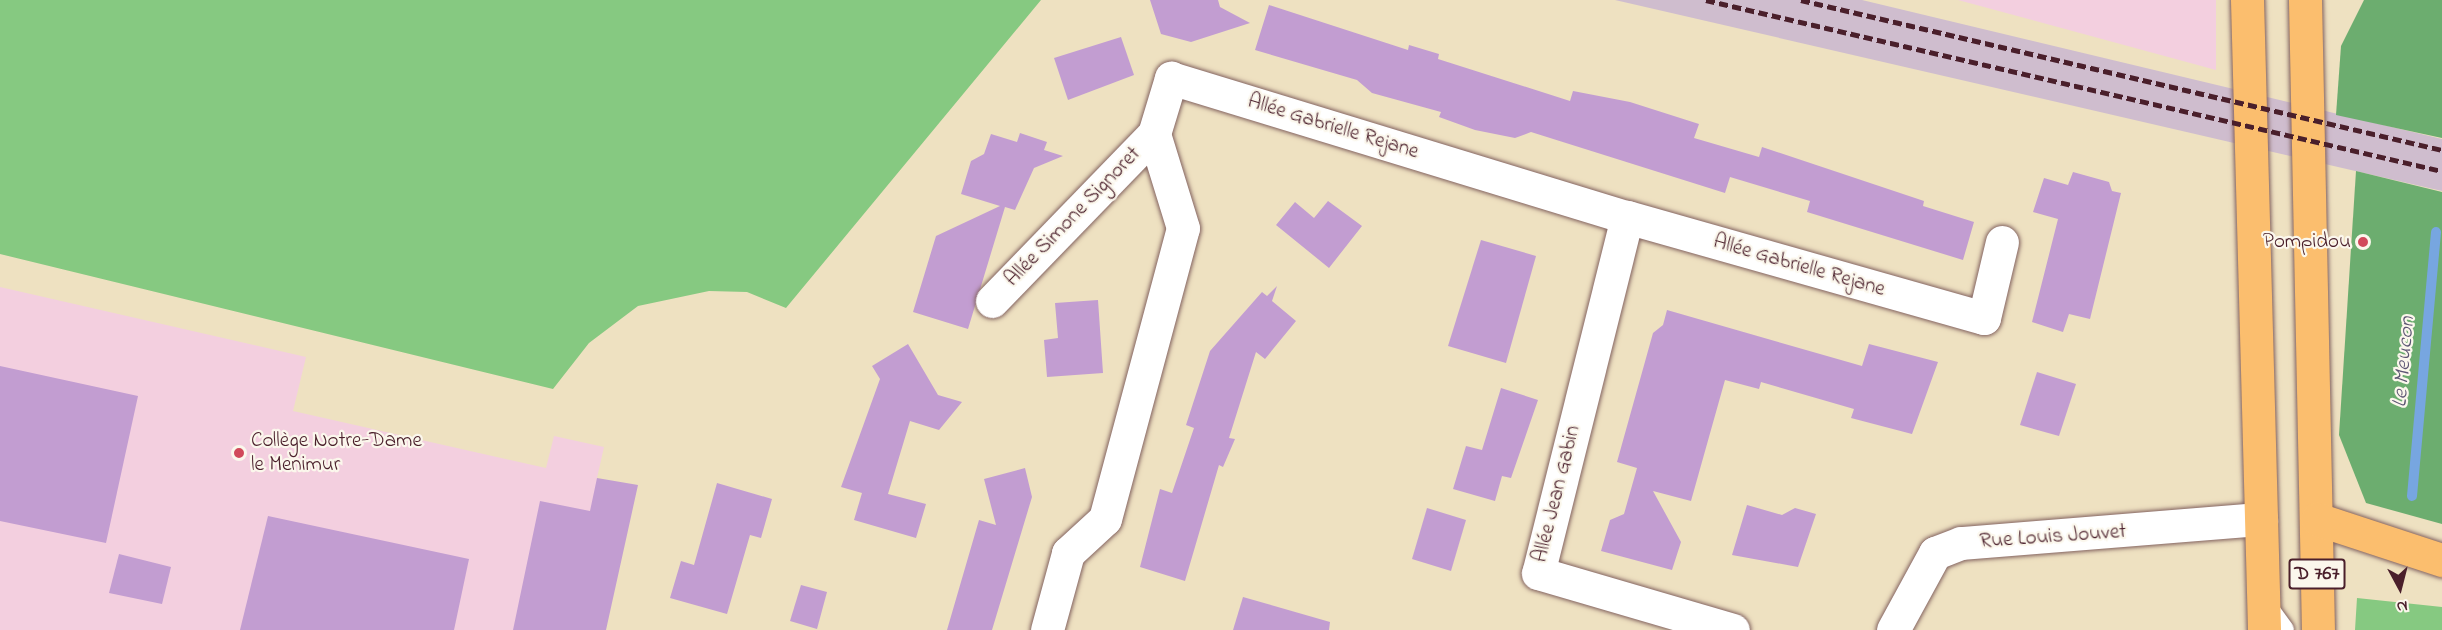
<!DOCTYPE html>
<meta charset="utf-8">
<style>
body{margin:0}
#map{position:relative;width:2442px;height:630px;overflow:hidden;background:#eee1c1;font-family:"Indie Flower",sans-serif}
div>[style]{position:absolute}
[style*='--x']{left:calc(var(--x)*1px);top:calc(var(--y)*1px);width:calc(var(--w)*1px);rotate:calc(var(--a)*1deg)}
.built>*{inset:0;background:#f3cfdf}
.industrial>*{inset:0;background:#cfbdce}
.green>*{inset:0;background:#86c981}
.forest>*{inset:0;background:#6cad6f}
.stream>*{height:10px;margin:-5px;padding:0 5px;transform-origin:5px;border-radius:5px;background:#77a6e0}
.building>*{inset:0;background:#c29dd1}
.roads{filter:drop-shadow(0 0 2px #836360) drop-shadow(0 0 2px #836360)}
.service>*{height:22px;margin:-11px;padding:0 11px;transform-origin:11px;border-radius:11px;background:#fff}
.minor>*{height:33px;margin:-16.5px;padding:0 16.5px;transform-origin:16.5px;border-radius:16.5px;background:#fff}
.primary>*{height:33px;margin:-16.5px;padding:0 16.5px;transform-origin:16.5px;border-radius:16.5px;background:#fbbe6e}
.trunk>*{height:33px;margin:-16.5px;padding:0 16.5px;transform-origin:16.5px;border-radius:16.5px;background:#fbbe6e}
.rail>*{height:4.5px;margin-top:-2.25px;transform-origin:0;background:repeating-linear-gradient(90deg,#4a1f2b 0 9px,transparent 0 13.5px)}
.dots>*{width:16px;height:16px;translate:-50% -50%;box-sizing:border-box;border:3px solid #fbf7ec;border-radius:50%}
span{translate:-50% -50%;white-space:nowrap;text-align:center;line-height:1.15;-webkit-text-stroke:4.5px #fbf7ec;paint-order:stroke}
.shield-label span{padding:2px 4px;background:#fbf7ec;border:2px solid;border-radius:4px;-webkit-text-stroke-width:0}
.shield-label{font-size:20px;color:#4a1f2b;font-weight:700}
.street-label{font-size:21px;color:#4a1f2b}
.poi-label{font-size:21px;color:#4a1f2b}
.right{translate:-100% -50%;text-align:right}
.left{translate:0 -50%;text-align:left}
.water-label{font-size:22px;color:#5c5573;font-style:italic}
.north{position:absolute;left:2370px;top:558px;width:60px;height:60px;-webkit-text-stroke:4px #fbf7ec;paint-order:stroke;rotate:173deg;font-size:16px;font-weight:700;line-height:24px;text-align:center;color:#4a1f2b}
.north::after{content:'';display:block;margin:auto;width:21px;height:27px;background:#4a1f2b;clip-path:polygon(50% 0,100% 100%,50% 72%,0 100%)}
</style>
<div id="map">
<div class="built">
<div style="clip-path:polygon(1958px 0,2216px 0,2216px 70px)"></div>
<div style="clip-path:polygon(0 287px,306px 357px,293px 411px,546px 468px,554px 436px,604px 447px,597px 478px,606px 630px,0 630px)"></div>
</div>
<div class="industrial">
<div style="clip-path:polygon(1615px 0,1862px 0,2442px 139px,2442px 191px)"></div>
</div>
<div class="green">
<div style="clip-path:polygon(0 0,1041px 0,786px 308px,747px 292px,709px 291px,638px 306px,589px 343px,553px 389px,0 254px)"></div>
<div style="clip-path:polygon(2357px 598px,2442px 607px,2442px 630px,2355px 630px)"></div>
</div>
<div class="forest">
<div style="clip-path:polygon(2364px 0,2442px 0,2442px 138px,2336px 115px,2341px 46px)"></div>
<div style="clip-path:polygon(2356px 171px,2442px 192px,2442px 524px,2366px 503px,2339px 435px)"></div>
</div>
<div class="stream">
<div style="--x:2412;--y:496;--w:265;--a:-84.8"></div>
</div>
<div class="building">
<div style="clip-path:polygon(1150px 0,1218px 0,1220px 7px,1250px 23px,1191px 42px,1161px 34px)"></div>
<div style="clip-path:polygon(1269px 5px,1408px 50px,1409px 45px,1439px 54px,1438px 59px,1570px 101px,1573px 91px,1630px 102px,1699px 124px,1694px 138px,1759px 157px,1762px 147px,1924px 201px,1923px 206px,1974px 222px,1963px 260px,1807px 212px,1810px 201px,1730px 177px,1725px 193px,1531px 132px,1515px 138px,1475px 130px,1439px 117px,1441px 112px,1372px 93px,1357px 80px,1255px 50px)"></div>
<div style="clip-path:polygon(1121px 37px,1134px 75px,1068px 100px,1054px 58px)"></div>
<div style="clip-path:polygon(1020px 133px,1047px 142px,1044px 150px,1063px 156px,1034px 168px,1015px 210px,1005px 207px,968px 329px,913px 312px,936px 236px,1000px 206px,961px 194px,971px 161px,984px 154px,991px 134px,1017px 142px)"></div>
<div style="clip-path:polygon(2073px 172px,2109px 182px,2112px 191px,2121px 193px,2090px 319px,2069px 314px,2063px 332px,2032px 322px,2058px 219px,2033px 212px,2044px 178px,2068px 185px)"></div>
<div style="clip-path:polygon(1328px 201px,1362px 226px,1329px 268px,1276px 225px,1295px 202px,1314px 218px)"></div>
<div style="clip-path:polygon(1481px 240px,1536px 256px,1506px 363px,1448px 346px)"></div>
<div style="clip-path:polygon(1277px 286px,1272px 301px,1296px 321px,1265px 359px,1256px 352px,1229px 438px,1235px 439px,1223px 467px,1219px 465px,1185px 581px,1140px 567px,1160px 489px,1172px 493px,1194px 428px,1186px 425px,1210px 351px,1262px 292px,1267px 296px)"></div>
<div style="clip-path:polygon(1098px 300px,1103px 373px,1047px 377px,1044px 340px,1058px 338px,1055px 303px)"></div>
<div style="clip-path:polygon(1667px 310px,1862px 366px,1869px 344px,1938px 362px,1912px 434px,1851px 418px,1854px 409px,1761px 382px,1759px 389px,1725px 380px,1691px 501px,1653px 491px,1681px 542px,1672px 570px,1601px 551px,1610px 520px,1624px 514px,1637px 468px,1617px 462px,1653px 333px,1663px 325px)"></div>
<div style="clip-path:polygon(908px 344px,938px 395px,962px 402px,939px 430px,910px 421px,888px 494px,926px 504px,916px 538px,854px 520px,862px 493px,841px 487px,880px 379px,872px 366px)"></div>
<div style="clip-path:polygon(0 366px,138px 396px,106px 543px,0 521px)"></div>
<div style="clip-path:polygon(2037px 372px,2076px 384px,2059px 436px,2020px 425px)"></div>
<div style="clip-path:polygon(1501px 388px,1538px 400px,1511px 478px,1502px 476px,1495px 501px,1453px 489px,1466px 446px,1482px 450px)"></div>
<div style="clip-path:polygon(1025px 468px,1032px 497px,992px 630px,947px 630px,979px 520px,996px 525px,984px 479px)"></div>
<div style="clip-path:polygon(597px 478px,638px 485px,606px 630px,513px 630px,540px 501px,590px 511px)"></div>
<div style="clip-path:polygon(717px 483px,772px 499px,761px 538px,750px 535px,727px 614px,670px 598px,681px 561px,694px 565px)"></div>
<div style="clip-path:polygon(1747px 505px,1782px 515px,1795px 508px,1816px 514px,1798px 567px,1732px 555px)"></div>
<div style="clip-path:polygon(1427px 508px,1466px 520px,1451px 571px,1412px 559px)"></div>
<div style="clip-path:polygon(268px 516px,469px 559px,454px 630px,240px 630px)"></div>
<div style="clip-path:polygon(119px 554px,171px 567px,162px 604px,109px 593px)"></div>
<div style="clip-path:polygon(801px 585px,827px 592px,817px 629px,790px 621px)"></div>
<div style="clip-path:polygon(1243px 597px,1330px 622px,1329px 630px,1233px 630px)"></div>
</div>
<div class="roads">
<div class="service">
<div style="--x:2264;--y:604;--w:32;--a:54"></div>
</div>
<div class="minor">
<div style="--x:1627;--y:217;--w:367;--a:104"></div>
<div style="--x:1538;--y:573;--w:203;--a:16.3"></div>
<div style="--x:992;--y:301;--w:233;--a:-45.9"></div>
<div style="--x:1047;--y:630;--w:80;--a:-74.7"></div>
<div style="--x:1068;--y:553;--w:50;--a:-42.6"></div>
<div style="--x:1105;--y:519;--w:301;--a:-75"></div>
<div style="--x:1183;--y:228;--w:98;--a:-107.1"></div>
<div style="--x:1154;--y:134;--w:59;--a:-73.1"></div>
<div style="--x:1171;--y:78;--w:477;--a:17"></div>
<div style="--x:1627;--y:217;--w:371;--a:15.8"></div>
<div style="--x:1984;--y:318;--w:78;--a:-76.7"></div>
<div style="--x:1893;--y:630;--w:88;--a:-61.4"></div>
<div style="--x:1935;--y:553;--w:28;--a:-21"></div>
<div style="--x:1961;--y:543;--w:301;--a:-4.6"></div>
</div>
<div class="primary">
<div style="--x:2247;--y:0;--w:630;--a:88.45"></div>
<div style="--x:2305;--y:0;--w:630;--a:88.82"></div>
</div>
<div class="trunk">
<div style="--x:2317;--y:519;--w:132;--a:18.2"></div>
</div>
</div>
<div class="rail">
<div style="--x:1706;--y:0;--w:756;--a:13.08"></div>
<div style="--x:1801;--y:0;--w:658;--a:13.17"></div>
</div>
<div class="dots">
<div style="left:2363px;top:242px;background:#d1495b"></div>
<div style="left:239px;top:453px;background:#d1495b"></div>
</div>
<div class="shield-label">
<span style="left:2317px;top:574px">D 767</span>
</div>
<div class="street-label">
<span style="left:1333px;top:127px;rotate:17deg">Allée Gabrielle Rejane</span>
<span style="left:1073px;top:217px;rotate:-46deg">Allée Simone Signoret</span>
<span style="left:1799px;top:266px;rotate:16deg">Allée Gabrielle Rejane</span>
<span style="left:1557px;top:494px;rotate:-76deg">Allée Jean Gabin</span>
<span style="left:2053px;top:537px;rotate:-4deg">Rue Louis Jouvet</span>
</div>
<div class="poi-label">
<span class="right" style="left:2351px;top:242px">Pompidou</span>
<span class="left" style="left:251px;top:453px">Collège Notre-Dame<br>le Menimur</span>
</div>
<div class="water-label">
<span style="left:2405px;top:362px;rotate:-85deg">Le Meucon</span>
</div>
<div class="north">N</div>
</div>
